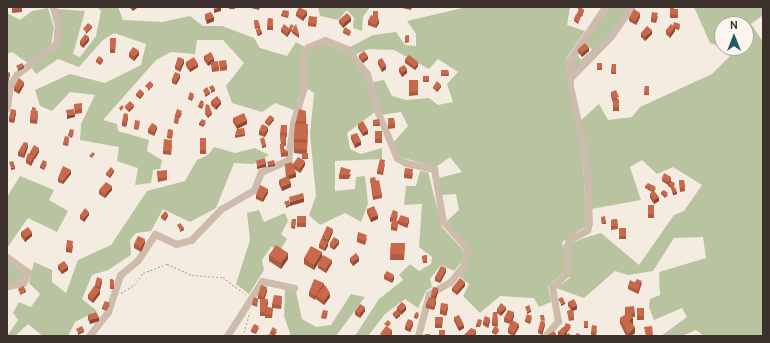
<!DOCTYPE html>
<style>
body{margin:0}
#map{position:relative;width:770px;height:343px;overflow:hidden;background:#f4ebe1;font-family:Cabin,sans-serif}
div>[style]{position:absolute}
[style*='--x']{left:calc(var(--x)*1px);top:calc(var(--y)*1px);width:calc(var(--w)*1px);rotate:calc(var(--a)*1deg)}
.green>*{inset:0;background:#b8c4a0}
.path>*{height:1px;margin-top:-0.5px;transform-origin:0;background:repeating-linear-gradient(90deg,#b9a596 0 2px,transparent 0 4px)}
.street>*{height:7px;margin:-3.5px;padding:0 3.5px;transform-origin:3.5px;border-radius:3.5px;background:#cdbbac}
.wall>*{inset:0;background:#ac5a40}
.shaded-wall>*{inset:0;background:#8c4a34}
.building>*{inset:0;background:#c8694b}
span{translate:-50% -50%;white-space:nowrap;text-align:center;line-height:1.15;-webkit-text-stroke:4px #fbf5ee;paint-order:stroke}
.frame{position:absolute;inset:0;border:8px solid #3b302b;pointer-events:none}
.north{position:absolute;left:714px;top:16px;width:40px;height:40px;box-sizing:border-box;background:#fbf5ee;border:1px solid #aea6a0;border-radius:50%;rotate:0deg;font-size:11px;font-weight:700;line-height:16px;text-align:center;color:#3b302b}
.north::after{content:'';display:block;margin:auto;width:14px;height:18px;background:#1f5a5e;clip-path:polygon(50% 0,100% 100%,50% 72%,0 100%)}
</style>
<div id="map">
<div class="green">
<div style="clip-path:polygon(97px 7px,118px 7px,123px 20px,162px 22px,190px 16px,203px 26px,222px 26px,254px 38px,260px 48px,287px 56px,296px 42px,305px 47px,302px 85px,296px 111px,275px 103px,262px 112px,232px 103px,226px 86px,244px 63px,223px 40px,197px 40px,195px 54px,171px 52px,156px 60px,103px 120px,117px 124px,118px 131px,149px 140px,147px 151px,162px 160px,160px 169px,153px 170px,151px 183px,135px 185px,138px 168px,117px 161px,119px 147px,80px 140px,81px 124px,95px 95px,70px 92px,52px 111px,40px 106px,35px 90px,70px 74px,105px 83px,141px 65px,146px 44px,114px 33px,103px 40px,79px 67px,58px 59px,36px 74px,31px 67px,59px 44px,57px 9px,85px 11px,73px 54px,80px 57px,96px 36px,101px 11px)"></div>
<div style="clip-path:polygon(318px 7px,370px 7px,363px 17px,362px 31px,353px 28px,354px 18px,347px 10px,338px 20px,320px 16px)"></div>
<div style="clip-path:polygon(467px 7px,570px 7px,567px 25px,585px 31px,566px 59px,568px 88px,583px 158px,586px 222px,585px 227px,562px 242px,566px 266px,563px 273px,548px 286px,551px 302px,539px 307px,534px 298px,500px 296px,480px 313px,463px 296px,469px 284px,459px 276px,467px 267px,469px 248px,447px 221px,459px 210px,456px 194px,441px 195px,439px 178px,462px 172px,450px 157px,436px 167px,400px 157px,393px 143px,408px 126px,401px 112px,381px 115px,373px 82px,384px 80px,392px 96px,406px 100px,429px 98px,438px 105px,453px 102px,447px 84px,458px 72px,438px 59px,429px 69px,394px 50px,369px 49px,356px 54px,350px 47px,373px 35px,396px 32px,405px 45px,416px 46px,416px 34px,407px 21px)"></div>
<div style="clip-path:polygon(609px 7px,629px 7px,610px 35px,573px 73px,572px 60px,576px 53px,581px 60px,592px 50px,584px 41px)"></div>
<div style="clip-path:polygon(694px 7px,763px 7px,763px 15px,751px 24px,763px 42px,763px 336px,704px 336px,696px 330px,682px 336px,661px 336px,687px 317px,682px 308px,654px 320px,649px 307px,650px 299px,660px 295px,659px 272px,706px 258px,703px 237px,674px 238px,653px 271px,628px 275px,615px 271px,584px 298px,556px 288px,570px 278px,570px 244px,584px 238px,601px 233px,639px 265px,674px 215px,684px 211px,702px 185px,673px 167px,657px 174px,642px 160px,630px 167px,641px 200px,591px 209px,579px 122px,599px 104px,608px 120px,632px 117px,640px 107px,712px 74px,735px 51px,726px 48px,746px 48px,746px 24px,722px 24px,722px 47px,710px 43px)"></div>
<div style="clip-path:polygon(48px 8px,54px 28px,51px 45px,28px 63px,12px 52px,7px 54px,7px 13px,20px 20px,32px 11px)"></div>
<div style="clip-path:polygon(329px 42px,347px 53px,370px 83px,375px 112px,347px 133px,350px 149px,361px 154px,382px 148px,382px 159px,335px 161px,335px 191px,355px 189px,356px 177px,365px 176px,368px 204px,361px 222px,345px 213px,320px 225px,309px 215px,316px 196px,310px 134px,314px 93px,308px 89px,305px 54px,311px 47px)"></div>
<div style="clip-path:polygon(214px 147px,235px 153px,255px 148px,269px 155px,253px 164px,234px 163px,216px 208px,190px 222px,163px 209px,151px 231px,136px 233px,130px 240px,131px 255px,108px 270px,92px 275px,82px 299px,97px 311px,75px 322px,68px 336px,43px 336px,28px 324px,15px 336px,7px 336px,18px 320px,13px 313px,19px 302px,31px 307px,40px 294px,29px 283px,34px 262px,52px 270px,52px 282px,66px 293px,78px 260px,111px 245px,147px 191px,185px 181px,197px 160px,208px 155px)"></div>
<div style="clip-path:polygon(420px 171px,428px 172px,442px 227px,463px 250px,465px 258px,454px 271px,441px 265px,430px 279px,432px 287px,426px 291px,418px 308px,405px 299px,385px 314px,368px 336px,355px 336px,379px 299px,403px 280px,399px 275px,410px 264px,419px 271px,431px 264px,432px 257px,419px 247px,422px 204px,404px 205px,406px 186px,416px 186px)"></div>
<div style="clip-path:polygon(20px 176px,54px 190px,49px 200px,68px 211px,57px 232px,28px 218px,7px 248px,7px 197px)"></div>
<div style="clip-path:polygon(259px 210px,264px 222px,285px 213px,288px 221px,281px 234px,287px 239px,281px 249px,271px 247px,262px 260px,264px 270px,249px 294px,236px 284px,250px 240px,247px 213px)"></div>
<div style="clip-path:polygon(7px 258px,25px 268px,27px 278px,7px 285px)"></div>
<div style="clip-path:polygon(285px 288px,296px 292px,302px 319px,316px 327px,331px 325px,351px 294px,365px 297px,336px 336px,291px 336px,284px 316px)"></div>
</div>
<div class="path">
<div style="--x:121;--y:293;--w:15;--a:-32"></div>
<div style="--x:134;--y:285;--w:15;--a:-53"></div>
<div style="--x:143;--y:273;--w:26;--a:-21"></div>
<div style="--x:167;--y:264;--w:27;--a:24"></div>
<div style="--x:192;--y:275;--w:31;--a:4"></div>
<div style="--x:223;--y:277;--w:29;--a:38"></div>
<div style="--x:7;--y:314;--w:14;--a:90"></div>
<div style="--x:243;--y:336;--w:25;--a:-74"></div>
</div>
<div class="street">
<div style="--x:571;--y:77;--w:57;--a:-45.7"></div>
<div style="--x:611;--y:36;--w:35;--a:-55"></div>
<div style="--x:7;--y:108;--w:23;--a:-83"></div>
<div style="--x:10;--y:85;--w:13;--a:-58"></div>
<div style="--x:17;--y:74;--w:49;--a:-37.6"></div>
<div style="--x:56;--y:44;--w:18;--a:-84"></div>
<div style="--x:58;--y:26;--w:20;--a:-105"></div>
<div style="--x:7;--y:257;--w:26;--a:36"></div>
<div style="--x:28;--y:272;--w:12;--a:114"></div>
<div style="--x:23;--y:283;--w:16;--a:169"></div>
<div style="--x:89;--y:336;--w:31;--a:-52"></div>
<div style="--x:108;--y:312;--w:39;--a:-72"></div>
<div style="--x:120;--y:275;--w:23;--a:-40"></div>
<div style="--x:138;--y:260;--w:31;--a:-57"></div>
<div style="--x:155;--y:234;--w:23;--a:25"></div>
<div style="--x:176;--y:244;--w:16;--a:-15"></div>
<div style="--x:191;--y:240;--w:43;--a:-45.9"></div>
<div style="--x:221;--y:209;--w:38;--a:-30"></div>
<div style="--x:254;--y:190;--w:19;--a:-69"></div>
<div style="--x:261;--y:172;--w:30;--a:-24"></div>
<div style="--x:288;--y:160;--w:37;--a:-82"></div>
<div style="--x:293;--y:123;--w:37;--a:-73"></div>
<div style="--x:304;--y:88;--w:33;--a:-93"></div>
<div style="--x:302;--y:55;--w:10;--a:-53"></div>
<div style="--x:308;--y:47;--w:18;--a:-22"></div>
<div style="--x:325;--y:40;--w:24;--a:22"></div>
<div style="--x:347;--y:49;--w:32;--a:51"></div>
<div style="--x:367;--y:74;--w:35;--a:75"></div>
<div style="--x:376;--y:108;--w:54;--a:67.2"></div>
<div style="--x:397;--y:158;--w:10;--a:29"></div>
<div style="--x:406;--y:163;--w:29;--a:12"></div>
<div style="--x:434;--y:169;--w:53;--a:80.2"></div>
<div style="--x:443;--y:221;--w:37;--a:49"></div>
<div style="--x:467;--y:249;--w:16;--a:101"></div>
<div style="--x:464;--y:265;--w:22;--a:129"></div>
<div style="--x:450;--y:282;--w:24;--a:150"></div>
<div style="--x:429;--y:294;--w:43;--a:104.7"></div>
<div style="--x:227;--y:336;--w:65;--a:-57.5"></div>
<div style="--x:262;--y:281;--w:33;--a:12"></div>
<div style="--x:545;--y:336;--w:20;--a:-49"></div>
<div style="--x:558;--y:321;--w:35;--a:-100"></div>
<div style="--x:552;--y:287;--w:19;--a:-43"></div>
<div style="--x:566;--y:274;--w:27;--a:-90"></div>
<div style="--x:566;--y:247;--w:8;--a:-67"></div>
<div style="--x:569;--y:240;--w:21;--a:-29"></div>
<div style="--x:587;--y:230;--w:7;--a:-74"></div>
<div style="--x:589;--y:223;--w:64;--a:-92.7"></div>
<div style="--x:586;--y:159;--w:75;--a:-102.4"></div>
<div style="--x:570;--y:86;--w:25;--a:-92"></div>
<div style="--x:569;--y:61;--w:65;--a:-56.3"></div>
</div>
<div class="wall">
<div style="clip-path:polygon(12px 7px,22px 7px,22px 12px,12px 13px)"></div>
<div style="clip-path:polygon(129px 7px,138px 7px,133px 11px)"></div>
<div style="clip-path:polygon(229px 7px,235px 7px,235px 9px,229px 9px)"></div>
<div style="clip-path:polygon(251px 7px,260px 7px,259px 10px,251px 8px)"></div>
<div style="clip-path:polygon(402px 7px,412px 7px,411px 10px,402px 8px)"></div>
<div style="clip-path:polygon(577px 7px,582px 7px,581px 8px,584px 11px,582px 17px,581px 16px,578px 24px,574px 21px,574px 19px,577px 14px,579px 9px,577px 8px)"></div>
<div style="clip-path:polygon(670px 7px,674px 9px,678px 9px,678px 18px,670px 18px)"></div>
<div style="clip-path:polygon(378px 11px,378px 19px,379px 23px,376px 28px,368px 25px,368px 21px)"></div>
<div style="clip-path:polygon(289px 13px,288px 18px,281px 16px,281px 15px)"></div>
<div style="clip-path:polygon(296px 13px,307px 15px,303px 21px,296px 16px)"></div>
<div style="clip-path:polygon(205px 14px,214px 21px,207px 24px,205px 18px)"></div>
<div style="clip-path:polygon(658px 16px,656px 23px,651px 22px,651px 18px)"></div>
<div style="clip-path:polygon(640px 17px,636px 25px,629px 21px,629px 18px)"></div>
<div style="clip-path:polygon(268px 18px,273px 19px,273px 30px,267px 30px)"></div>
<div style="clip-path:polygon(254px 20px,260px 26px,260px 28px,262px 34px,258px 36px,256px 31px,256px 30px,259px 28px,255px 29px)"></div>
<div style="clip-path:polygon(317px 20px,316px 27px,308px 26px,308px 23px)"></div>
<div style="clip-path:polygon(339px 20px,351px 21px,343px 28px,339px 23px)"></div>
<div style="clip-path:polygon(673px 26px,680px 26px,679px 30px,675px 29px,675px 31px,670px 38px,666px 34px,666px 30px)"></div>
<div style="clip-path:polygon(289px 28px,299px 34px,299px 38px,292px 33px,292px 31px,291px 32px,290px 32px,290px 33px,287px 37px,281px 32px,281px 29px)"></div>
<div style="clip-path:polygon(343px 31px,351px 32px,349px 36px,343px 33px)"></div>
<div style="clip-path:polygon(641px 33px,652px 34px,645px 41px,641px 37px)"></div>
<div style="clip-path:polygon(409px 35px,409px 42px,405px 43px,405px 36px)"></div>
<div style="clip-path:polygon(110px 38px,116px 38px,115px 53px,110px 53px)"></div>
<div style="clip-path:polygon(80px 41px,89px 41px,83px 48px,80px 45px)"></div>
<div style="clip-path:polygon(578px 49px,589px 51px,582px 57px,578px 52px)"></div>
<div style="clip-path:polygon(129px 53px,139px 55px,134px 61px,129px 57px)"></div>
<div style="clip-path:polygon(359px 55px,368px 59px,363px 63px,359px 58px)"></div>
<div style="clip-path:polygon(204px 56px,214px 61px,219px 67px,219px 71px,212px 72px,211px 64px,208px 66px,204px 60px)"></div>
<div style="clip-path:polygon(405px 59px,418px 66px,415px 70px,405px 63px)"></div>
<div style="clip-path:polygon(96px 60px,103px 61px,100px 65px,96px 62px)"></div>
<div style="clip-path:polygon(378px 60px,386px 69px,382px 72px,378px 64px)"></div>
<div style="clip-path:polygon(219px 61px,227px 66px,227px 70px,220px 71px)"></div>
<div style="clip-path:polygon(186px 62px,198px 67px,190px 72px,186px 66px)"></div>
<div style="clip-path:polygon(184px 63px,180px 72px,175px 69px,175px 66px)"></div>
<div style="clip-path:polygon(597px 63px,602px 63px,602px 70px,597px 70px)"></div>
<div style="clip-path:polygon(612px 64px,616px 64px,616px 74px,611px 74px)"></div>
<div style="clip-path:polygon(399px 68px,407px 73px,402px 77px,399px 72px)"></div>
<div style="clip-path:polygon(441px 70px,448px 70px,449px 76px,441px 76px)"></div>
<div style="clip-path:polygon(423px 76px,429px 76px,429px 82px,423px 82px)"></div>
<div style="clip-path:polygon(180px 78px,176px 85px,172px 83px,172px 79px)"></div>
<div style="clip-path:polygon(409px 80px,418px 80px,418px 95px,409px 96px)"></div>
<div style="clip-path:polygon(24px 85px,19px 94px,14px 91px,14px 87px)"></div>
<div style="clip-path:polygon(645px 86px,649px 86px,649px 95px,644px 95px)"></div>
<div style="clip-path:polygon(433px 87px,441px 87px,437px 92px,433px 88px)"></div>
<div style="clip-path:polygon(611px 92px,619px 100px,619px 111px,613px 111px,613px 103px,611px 96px)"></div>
<div style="clip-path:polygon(136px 94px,144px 94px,140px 99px,136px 96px)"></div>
<div style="clip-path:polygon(194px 96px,192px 101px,188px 99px,188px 98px)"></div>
<div style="clip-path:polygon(211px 101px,221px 104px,216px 110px,211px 105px)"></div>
<div style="clip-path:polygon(74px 104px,82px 109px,82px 113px,75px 114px)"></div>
<div style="clip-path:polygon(204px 104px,202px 109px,198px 107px,198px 106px)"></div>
<div style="clip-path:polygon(206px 104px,212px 114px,208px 118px,205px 114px)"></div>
<div style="clip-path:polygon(125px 106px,134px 107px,129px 112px,125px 108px)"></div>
<div style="clip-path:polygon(36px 111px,38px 115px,37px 124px,30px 123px,30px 119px)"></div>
<div style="clip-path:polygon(16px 113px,14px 123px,9px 122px,9px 118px)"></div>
<div style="clip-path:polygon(182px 113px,180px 118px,179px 118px,178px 124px,174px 123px,175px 115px)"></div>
<div style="clip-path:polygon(306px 114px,306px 124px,308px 130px,307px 153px,308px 153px,308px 159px,302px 159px,302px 154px,294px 153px,294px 139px,296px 121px)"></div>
<div style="clip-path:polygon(128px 118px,126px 127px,122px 126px,122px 122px)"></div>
<div style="clip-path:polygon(233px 118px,247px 124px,237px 129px,233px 122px)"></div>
<div style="clip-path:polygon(388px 118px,395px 124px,395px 128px,388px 129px)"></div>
<div style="clip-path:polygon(379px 119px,380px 126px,373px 126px,373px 122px)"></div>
<div style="clip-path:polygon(274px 120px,269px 126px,265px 123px,265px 121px)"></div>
<div style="clip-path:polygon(140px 123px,138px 130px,134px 129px,134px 127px)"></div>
<div style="clip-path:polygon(199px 123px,206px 123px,203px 127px,199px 125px)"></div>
<div style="clip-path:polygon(358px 124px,368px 134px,363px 136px,358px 128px)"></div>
<div style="clip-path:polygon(281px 125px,287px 125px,287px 137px,286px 137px,286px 146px,284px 146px,284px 149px,288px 152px,288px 156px,281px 157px,280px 144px,281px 144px,280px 135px)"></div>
<div style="clip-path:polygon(148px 129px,157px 129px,154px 136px,148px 133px)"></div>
<div style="clip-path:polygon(259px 131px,268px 131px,265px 137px,259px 135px)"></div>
<div style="clip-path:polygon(375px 131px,382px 131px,382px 143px,375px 143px)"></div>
<div style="clip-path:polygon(74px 132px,72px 138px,68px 136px,68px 135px)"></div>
<div style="clip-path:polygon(173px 132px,172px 139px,167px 138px,167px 136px)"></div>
<div style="clip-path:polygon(245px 133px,245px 136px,235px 138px,235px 135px)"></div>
<div style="clip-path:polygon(351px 135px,361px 145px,355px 148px,351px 139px)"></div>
<div style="clip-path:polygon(200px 138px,206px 138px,206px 154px,200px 154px)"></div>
<div style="clip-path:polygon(69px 139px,68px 146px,63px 145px,63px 143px)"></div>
<div style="clip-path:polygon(172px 144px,171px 155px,163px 154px,163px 151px)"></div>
<div style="clip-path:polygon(28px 147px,24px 158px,18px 156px,18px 152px)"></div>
<div style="clip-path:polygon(30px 152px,39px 152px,35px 159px,34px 159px,31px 166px,26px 163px,26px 159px,30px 154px)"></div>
<div style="clip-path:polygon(47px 164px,44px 170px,40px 168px,40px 166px)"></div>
<div style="clip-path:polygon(285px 164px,293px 165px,293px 164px,305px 165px,300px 173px,294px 169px,296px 177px,289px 179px,291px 187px,282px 191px,279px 184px,279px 180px,286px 177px)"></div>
<div style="clip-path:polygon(385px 164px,383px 175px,377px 174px,377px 171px)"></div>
<div style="clip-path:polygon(157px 171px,167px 177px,167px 180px,158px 182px)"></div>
<div style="clip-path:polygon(114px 172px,110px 178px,106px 175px,106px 173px)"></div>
<div style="clip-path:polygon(413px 173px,412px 179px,404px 178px,404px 174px)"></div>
<div style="clip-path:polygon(71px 174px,63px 184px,58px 182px,58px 178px)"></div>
<div style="clip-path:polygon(351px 174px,349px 179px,339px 179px,339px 175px)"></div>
<div style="clip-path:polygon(370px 178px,376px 181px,382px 195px,382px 198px,373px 200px)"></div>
<div style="clip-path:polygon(662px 178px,671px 181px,675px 185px,673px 187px,677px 194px,673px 195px,671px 188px,668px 186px,668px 184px,668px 185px,662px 181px)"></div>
<div style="clip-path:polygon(679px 180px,684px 180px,685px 191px,680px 192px)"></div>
<div style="clip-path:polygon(645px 186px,656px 189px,654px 191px,659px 201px,654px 204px,650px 198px,650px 194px,652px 192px,645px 188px)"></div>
<div style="clip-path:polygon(99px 190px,112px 190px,105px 198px,99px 194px)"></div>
<div style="clip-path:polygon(661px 192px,668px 195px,665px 198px,661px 194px)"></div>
<div style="clip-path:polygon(268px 193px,263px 202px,256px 199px,256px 195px)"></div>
<div style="clip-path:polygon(648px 205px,654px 205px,654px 218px,648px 218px)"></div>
<div style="clip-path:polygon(367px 209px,378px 219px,371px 222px,367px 213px)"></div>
<div style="clip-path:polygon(80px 215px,89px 215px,84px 222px,80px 219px)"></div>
<div style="clip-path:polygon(398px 215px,396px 221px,398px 221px,398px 220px,409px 222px,407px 228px,398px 224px,397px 231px,391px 230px,391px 226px,392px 222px,390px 222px,390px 218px)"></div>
<div style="clip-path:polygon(161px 216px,168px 216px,165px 221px,161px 218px)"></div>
<div style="clip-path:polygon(297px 216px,306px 216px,306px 227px,297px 227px)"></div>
<div style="clip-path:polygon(292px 219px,296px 219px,295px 229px,291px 228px)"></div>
<div style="clip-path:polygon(601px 219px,606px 222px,606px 224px,602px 224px)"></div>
<div style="clip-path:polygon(617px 219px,618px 229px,611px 230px,611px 220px)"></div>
<div style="clip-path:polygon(619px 228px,626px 228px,626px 239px,619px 239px)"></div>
<div style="clip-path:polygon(21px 232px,32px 236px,25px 242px,21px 236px)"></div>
<div style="clip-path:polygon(333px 232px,328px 243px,328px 246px,325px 251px,319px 248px,319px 245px,322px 239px,322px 237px)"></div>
<div style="clip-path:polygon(357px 238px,367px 238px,365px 245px,357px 242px)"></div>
<div style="clip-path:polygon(145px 243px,141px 252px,134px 248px,134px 244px)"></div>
<div style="clip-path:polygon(330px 243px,339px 244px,334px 250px,330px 247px)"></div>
<div style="clip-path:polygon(391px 243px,405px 243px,404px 260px,390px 260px)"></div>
<div style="clip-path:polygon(73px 245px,72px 253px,66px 252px,66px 248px)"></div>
<div style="clip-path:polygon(322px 252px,314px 270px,304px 264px,304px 258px)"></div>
<div style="clip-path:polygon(269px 255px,288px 259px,281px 269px,269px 261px)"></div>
<div style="clip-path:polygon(427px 255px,427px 263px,423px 263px,422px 256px)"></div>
<div style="clip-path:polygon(350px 258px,359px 261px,353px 266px,350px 262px)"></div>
<div style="clip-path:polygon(332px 263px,326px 273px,318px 268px,318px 265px)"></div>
<div style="clip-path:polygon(58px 265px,68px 270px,62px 274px,58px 269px)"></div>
<div style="clip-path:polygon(446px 272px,440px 283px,435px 281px,435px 277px)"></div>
<div style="clip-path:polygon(384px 275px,394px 279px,392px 283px,384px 279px)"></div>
<div style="clip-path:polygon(110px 279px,114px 280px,114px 289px,110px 289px)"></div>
<div style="clip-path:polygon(102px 282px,100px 290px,100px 294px,93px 303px,88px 299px,88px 295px,95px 286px,95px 285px)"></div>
<div style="clip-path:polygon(635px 282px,642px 283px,638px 294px,628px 289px,628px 286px)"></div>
<div style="clip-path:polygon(324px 285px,330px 297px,324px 305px,316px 299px,316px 297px,315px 300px,309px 296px,309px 292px)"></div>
<div style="clip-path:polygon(465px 286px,457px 295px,452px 291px,452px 288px)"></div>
<div style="clip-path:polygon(267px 291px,264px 299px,268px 303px,267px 307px,272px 308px,272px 304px,282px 299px,281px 309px,273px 308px,272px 318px,265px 318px,265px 313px,265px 316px,260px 316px,260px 299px,258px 299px,257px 307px,252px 305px,252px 303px,258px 298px,258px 295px)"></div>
<div style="clip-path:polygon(438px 292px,436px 299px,436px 303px,434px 310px,426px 308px,426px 304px,431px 297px,431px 295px)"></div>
<div style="clip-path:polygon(568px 302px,577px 309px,573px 311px,574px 320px,569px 321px,567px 311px,571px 310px,568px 306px)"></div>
<div style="clip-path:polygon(110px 305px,106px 311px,102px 309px,102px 307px)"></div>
<div style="clip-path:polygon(397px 307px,406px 310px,401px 315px,400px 314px,400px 316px,396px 319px,393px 315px,393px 313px,397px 310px)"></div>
<div style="clip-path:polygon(625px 307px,635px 313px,635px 317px,632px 317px,633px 324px,635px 333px,631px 336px,626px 336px,620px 323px,620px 318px,625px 315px)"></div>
<div style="clip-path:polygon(448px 308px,446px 316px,440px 314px,440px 310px)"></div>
<div style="clip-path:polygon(637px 308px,644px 308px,644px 320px,637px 320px)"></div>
<div style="clip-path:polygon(497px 309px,506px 310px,501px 316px,497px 313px,498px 327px,495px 326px,499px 331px,496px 335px,492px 333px,492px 331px,495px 326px,492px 326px,492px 322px,497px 312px)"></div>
<div style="clip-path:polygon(355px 311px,365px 311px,360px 318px,355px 315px)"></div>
<div style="clip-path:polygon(328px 313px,326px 319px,321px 318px,321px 317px)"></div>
<div style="clip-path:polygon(88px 315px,99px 321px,90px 324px,88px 319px)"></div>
<div style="clip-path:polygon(419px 315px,417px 319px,414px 318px,414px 316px)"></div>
<div style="clip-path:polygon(514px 316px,512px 322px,519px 327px,514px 336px,513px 336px,508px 333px,508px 329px,510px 324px,504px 322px,504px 318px)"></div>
<div style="clip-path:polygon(435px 317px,443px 317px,442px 328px,435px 328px)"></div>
<div style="clip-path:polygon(454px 317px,464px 328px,459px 331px,454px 321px)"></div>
<div style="clip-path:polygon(532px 318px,530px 324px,525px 322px,525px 320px)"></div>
<div style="clip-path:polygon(490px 321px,488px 328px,483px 325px,483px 322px)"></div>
<div style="clip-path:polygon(584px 321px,588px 321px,588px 328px,584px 328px)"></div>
<div style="clip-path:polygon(482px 322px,480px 327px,476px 327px,476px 325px)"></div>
<div style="clip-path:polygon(413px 325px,410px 332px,405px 330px,405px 326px)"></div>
<div style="clip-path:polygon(545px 325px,542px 335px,538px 333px,538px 330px)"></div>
<div style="clip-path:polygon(564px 327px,571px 327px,568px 332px,567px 332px,567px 334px,565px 336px,558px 336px,558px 332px)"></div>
<div style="clip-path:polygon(259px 328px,256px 334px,251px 332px,251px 330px)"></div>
<div style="clip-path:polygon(597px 330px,596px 336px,591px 336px,591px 332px)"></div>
<div style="clip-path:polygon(270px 332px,277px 332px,274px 336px,270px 334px)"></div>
</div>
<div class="shaded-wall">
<div style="clip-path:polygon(134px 7px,138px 7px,133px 11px,133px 8px)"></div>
<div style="clip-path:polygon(221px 7px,221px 11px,214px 13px,214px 9px)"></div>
<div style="clip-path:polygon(307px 11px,307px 15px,303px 21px,303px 17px)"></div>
<div style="clip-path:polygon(640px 13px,640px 17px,636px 25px,636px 21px)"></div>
<div style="clip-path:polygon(214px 17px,214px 21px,207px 24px,207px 20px)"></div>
<div style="clip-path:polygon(351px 17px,351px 21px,343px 28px,343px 24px)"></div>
<div style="clip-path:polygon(379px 19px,379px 23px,376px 28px,376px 25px)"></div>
<div style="clip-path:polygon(92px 26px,92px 28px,86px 34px,86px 32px)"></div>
<div style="clip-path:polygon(675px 27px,675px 31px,670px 38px,670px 34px)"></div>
<div style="clip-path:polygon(290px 29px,290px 33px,287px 37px,287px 34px)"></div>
<div style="clip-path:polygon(652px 30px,652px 34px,645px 41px,645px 37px)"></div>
<div style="clip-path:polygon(262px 32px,262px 34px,258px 36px,258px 34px)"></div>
<div style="clip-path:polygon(89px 37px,89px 41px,83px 48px,83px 44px)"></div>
<div style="clip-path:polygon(589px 47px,589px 51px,582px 57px,582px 53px)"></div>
<div style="clip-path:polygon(139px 51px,139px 55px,134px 61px,134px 57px)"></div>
<div style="clip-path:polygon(368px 56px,368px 59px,363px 63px,363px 60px)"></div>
<div style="clip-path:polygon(214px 58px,214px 62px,208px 66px,208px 62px)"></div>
<div style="clip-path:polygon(103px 59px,103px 61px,100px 65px,100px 63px)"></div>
<div style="clip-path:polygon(184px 59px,184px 63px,180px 72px,180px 68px)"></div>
<div style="clip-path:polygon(418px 62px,418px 66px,415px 70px,415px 67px)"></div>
<div style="clip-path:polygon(198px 64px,198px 67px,190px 72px,190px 69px)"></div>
<div style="clip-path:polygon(386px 65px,386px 69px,382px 72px,382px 68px)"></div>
<div style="clip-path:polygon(24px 66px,24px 68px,18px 71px,18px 69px)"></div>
<div style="clip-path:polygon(407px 69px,407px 73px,402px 77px,402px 73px)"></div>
<div style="clip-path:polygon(10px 72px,10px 75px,7px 87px,7px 83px)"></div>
<div style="clip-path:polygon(180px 74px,180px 78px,176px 85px,176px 82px)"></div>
<div style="clip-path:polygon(24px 82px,24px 85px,19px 94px,19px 90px)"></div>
<div style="clip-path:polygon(153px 84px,153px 86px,148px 91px,148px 89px)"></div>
<div style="clip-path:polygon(441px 85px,441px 87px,437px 92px,437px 90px)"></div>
<div style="clip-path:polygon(215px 89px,215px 91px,211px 93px,211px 91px)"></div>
<div style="clip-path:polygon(210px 92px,210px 94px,205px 97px,205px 95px)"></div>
<div style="clip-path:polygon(144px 93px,144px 94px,140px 99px,140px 97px)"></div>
<div style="clip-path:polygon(221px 101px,221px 104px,216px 110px,216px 106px)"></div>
<div style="clip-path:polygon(134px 105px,134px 107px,129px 112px,129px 110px)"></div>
<div style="clip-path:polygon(16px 110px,16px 113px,14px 123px,14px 119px)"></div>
<div style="clip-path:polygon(212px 113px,212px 114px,208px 118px,208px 116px)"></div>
<div style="clip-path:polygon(75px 114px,75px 117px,67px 119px,67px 115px)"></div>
<div style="clip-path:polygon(128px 114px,128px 118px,126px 127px,126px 123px)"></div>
<div style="clip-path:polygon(274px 118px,274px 120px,269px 126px,269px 124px)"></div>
<div style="clip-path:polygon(247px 120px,247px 124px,237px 129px,237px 125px)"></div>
<div style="clip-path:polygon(157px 126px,157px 129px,154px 136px,154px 132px)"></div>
<div style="clip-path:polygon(268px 127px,268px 131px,265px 137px,265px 133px)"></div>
<div style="clip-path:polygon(368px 130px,368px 134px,363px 136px,363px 133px)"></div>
<div style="clip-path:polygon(361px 141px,361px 145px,355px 148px,355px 144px)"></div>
<div style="clip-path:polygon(28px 143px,28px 147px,24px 158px,24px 154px)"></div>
<div style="clip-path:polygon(266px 145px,266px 147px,262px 148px,262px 146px)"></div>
<div style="clip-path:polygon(39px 148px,39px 152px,35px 159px,35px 156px)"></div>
<div style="clip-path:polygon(34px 156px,34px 160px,31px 166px,31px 162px)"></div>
<div style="clip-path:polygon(305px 161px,305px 165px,300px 173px,300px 169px)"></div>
<div style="clip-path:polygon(266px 163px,266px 167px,257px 169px,257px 166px)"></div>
<div style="clip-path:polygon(275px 164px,275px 166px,268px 167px,268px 165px)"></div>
<div style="clip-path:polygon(15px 167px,15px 169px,11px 170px,11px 168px)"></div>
<div style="clip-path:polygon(71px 170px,71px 174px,63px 184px,63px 181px)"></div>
<div style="clip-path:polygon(114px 170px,114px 172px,110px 178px,110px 176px)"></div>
<div style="clip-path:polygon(296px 173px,296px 177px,287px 180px,287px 176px)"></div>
<div style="clip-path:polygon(671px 177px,671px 180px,668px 185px,668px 182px)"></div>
<div style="clip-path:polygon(291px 183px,291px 187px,282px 191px,282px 187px)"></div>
<div style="clip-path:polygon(112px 186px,112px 190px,105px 198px,105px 195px)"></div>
<div style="clip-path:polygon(268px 189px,268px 193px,263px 202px,263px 198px)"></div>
<div style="clip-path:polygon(677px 192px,677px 194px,673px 195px,673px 193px)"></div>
<div style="clip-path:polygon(659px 197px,659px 201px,654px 204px,654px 200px)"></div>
<div style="clip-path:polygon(304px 198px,304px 202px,290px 206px,290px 202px)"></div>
<div style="clip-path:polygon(290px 204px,290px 206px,286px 208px,286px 206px)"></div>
<div style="clip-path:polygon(89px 212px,89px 215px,84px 222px,84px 218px)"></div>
<div style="clip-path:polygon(168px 214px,168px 216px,165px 221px,165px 219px)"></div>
<div style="clip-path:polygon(378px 215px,378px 219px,371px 222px,371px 218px)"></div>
<div style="clip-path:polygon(409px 218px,409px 222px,407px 228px,407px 224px)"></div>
<div style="clip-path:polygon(184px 228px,184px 230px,180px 232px,180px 230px)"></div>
<div style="clip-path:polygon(333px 229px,333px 232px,328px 243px,328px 246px,325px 251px,325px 248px,328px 242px,328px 240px)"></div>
<div style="clip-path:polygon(32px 232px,32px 236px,25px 242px,25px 238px)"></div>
<div style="clip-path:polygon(145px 239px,145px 243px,141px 252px,141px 248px)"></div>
<div style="clip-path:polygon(339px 240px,339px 244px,334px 250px,334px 247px)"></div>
<div style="clip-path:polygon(322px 252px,322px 258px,314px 270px,314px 265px)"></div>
<div style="clip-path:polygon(288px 253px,288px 259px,281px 269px,281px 263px)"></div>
<div style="clip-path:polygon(359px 257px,359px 261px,353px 266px,353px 262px)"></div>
<div style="clip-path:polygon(332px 260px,332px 263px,326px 273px,326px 269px)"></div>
<div style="clip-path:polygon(68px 266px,68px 270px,62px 274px,62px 271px)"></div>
<div style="clip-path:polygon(446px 268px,446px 272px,440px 283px,440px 280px)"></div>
<div style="clip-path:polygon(394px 275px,394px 279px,392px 283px,392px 279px)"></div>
<div style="clip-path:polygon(102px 279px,102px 282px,100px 290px,100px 286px)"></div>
<div style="clip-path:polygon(642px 281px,640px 288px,638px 294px,638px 290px)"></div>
<div style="clip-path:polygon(465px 282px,465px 286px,457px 295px,457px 292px)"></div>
<div style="clip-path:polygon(324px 283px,324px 286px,316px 295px,316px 297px,315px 300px,315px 296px)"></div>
<div style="clip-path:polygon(267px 287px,267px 291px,264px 301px,264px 297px)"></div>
<div style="clip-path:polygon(438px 288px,438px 292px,435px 300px,435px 296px)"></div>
<div style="clip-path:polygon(26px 290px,26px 292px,20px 295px,20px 294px)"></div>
<div style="clip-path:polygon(100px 290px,100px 294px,93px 303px,93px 299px)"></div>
<div style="clip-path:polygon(330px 293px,330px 297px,324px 305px,324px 301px)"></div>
<div style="clip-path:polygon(268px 299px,268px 303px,265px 316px,265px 312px)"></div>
<div style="clip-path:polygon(436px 299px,436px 303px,434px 310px,434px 307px)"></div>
<div style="clip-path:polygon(565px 302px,565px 304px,561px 306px,561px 304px)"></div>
<div style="clip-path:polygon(448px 304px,448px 308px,446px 316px,446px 312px)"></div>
<div style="clip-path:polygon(577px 305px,577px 309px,571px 312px,571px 308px)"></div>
<div style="clip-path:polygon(406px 306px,406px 310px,401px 315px,401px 311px)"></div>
<div style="clip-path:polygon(365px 307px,365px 311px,360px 318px,360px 314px)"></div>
<div style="clip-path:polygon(506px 307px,506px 310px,501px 316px,501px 312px)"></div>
<div style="clip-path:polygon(531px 310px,531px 312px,527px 314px,527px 312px)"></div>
<div style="clip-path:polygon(514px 312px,514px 316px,511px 324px,511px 321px)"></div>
<div style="clip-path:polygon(400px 314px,400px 316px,396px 319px,396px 317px)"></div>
<div style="clip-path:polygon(99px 317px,99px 321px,90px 324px,90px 320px)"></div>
<div style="clip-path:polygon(490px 318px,490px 321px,488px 328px,488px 324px)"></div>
<div style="clip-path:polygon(633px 318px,633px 324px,629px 325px,629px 320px)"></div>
<div style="clip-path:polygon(413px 321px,413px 325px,410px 332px,410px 328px)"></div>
<div style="clip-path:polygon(545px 322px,545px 325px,542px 335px,542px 331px)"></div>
<div style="clip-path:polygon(519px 324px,519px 327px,514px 336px,514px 333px)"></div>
<div style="clip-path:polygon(464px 325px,464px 328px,459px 331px,459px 327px)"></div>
<div style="clip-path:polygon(635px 327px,635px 333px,631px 336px,628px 336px,628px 334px)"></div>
<div style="clip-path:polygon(84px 330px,84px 332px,78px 335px,78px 333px)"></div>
<div style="clip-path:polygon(392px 330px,392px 334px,390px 336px,388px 336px)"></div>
<div style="clip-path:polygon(476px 330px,476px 334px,474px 336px,472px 336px)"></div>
<div style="clip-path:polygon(567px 331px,567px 334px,565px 336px,562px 336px)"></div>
</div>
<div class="building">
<div style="clip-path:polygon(12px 7px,22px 7px,22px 8px,12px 9px)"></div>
<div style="clip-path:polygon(213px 7px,220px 7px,214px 9px)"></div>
<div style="clip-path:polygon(299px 7px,307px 11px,303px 17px,296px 13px)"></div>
<div style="clip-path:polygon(670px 7px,674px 7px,674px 9px,678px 9px,678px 15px,670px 14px)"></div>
<div style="clip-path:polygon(579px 8px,584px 9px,582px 15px,577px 14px)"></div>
<div style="clip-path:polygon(634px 9px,640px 13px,636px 21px,629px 18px)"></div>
<div style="clip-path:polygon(283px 10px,289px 11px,288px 16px,281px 15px)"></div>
<div style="clip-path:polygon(373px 11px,378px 11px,378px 18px,373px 16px)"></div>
<div style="clip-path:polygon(211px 12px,214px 17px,207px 20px,205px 14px)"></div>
<div style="clip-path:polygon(652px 12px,658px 13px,656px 19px,651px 18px)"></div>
<div style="clip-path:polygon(347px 13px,351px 17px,343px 24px,339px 20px)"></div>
<div style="clip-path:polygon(576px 14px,581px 16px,578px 22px,574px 19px)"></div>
<div style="clip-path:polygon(371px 15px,379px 19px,376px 25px,368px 21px)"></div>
<div style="clip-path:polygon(309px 16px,317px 17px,316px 24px,308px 23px)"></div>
<div style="clip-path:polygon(268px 18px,273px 19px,273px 26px,267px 26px)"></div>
<div style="clip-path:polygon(254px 20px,258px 20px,260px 26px,255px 27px)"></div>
<div style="clip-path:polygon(674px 22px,680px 24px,679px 28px,673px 26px)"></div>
<div style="clip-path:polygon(88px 23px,92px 26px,86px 32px,83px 29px)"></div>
<div style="clip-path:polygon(284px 24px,290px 29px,287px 34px,281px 29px)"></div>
<div style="clip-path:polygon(291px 24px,294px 26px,291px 30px,289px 28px)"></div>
<div style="clip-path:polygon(296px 24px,299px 34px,292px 30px)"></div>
<div style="clip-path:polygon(671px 24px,675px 27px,670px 34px,666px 30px)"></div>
<div style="clip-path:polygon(647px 26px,652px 30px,645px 37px,641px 33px)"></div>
<div style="clip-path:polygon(345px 27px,351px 31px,349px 35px,343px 31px)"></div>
<div style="clip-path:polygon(260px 28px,262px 32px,258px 34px,256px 30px)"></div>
<div style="clip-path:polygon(85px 34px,89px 37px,83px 44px,80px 41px)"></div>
<div style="clip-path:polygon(409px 35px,409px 41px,405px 41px,405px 36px)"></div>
<div style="clip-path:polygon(110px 38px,116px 38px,115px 49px,110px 49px)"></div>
<div style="clip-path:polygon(585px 43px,589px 47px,582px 53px,578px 49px)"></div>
<div style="clip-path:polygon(133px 47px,139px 51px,134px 57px,129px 53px)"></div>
<div style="clip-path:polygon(364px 51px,368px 56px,363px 60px,359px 55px)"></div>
<div style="clip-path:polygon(211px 52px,214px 58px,208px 62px,204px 56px)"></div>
<div style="clip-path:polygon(409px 55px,418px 62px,415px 67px,405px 59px)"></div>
<div style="clip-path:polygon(99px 56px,103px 59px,100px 63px,96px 60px)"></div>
<div style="clip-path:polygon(178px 57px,184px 59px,180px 68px,175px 66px)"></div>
<div style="clip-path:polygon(194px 57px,198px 64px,190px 69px,186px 62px)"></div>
<div style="clip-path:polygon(382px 58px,386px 65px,382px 68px,378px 60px)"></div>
<div style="clip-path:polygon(226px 60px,227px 66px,220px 67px,219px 61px)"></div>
<div style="clip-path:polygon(218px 61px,219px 67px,212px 68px,211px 62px)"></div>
<div style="clip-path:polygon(22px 63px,24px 66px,18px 69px,16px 66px)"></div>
<div style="clip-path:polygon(597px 63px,602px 63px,602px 68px,597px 69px)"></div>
<div style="clip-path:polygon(612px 64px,616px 64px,616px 72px,611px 72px)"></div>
<div style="clip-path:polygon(404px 65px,407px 69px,402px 73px,399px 68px)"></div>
<div style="clip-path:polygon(441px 70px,448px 70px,449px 74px,441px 75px)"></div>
<div style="clip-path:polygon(10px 72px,7px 83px,7px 73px)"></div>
<div style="clip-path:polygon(175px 72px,180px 74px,176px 82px,172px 79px)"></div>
<div style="clip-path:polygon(423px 76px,429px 76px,429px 80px,423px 80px)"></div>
<div style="clip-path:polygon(19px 78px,24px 82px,19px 90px,14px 87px)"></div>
<div style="clip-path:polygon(409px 80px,418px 80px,418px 92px,409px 92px)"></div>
<div style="clip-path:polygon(150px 81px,153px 84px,148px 89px,145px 86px)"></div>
<div style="clip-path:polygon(437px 81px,441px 85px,437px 90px,433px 87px)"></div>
<div style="clip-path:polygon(213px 85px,215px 89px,211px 91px,209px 87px)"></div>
<div style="clip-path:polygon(645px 86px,649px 86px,649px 93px,644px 93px)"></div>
<div style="clip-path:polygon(207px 87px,210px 92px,205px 95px,203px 90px)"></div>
<div style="clip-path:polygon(140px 89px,144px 93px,140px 97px,136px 94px)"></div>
<div style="clip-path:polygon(616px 90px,619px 97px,613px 99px,611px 92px)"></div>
<div style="clip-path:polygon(190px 92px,194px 94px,192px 99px,188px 98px)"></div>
<div style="clip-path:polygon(217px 96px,221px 101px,216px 106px,211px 101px)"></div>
<div style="clip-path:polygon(201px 100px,204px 102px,202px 107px,198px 106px)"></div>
<div style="clip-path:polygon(613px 100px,619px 100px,619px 107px,613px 107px)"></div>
<div style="clip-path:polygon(130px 101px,134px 105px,129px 110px,125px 106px)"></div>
<div style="clip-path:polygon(82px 103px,82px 109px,75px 110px,74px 104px)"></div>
<div style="clip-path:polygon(206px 104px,209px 105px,212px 113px,208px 116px,205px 112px)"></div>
<div style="clip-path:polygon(122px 105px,124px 107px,121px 111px,119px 108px)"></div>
<div style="clip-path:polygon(32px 107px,36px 108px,36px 111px,32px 110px)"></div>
<div style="clip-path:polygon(11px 109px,16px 110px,14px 119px,9px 118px)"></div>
<div style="clip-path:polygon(74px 109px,75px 114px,67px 115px,66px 110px)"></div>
<div style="clip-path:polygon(177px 109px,182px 111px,180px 116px,175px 115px)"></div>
<div style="clip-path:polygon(299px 109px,306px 111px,305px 122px,296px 121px)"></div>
<div style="clip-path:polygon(31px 110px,38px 111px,37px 120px,30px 119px)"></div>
<div style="clip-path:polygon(124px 113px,128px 114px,126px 123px,122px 122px)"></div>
<div style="clip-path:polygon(244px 113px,247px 120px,237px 125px,233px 118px)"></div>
<div style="clip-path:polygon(270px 115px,274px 118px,269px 124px,265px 121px)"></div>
<div style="clip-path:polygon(176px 116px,179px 117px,178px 122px,174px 121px)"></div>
<div style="clip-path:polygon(388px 118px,394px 118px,395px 124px,388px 125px)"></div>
<div style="clip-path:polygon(202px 119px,206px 121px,203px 125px,199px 123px)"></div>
<div style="clip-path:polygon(379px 119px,380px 124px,373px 124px,373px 120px)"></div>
<div style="clip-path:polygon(135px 120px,140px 121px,138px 129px,134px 127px)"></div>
<div style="clip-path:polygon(363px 121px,368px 130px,363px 133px,358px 124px)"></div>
<div style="clip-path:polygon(152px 123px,157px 126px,154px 132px,148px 129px)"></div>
<div style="clip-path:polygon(295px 123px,308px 124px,307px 140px,294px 139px)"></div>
<div style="clip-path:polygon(262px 124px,268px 127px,265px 133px,259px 131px)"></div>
<div style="clip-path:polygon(281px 125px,287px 125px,287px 133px,281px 133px)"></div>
<div style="clip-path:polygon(244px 128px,245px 133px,235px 135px,237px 129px)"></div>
<div style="clip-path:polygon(70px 129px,74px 130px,72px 136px,68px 135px)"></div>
<div style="clip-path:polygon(168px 129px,173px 130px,172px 137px,167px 136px)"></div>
<div style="clip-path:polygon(375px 131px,382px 131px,382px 139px,375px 139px)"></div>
<div style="clip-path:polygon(357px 133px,361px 141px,355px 144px,351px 135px)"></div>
<div style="clip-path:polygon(280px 135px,285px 135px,286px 143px,281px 143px)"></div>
<div style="clip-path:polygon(65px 136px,69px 137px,68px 144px,63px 143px)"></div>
<div style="clip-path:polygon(264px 137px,266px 145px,262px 146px,260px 139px)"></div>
<div style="clip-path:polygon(200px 138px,206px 138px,206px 150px,200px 150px)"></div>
<div style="clip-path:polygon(164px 139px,172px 140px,171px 151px,163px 151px)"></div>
<div style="clip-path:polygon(24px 142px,28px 143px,24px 154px,18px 152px)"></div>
<div style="clip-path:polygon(294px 142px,307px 143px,307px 150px,294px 149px)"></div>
<div style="clip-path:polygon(280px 144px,284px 144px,284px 149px,288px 152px,281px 153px)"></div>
<div style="clip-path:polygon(34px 145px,39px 148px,35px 156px,30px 152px)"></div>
<div style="clip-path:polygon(93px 152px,95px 154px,92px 158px,89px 156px)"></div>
<div style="clip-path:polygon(28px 153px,34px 156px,31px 162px,26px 159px)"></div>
<div style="clip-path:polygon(302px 153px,308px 153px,308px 157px,302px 158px)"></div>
<div style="clip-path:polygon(298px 157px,305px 161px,300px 169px,293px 164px)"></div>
<div style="clip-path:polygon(265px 158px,266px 163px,257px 166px,256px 161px)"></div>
<div style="clip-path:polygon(380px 159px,385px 160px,383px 172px,377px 171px)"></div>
<div style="clip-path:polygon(43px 160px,47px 162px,44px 168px,40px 166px)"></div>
<div style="clip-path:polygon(274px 160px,275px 164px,268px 165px,267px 162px)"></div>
<div style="clip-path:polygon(13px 161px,15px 167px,11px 168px,9px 162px)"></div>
<div style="clip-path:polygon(292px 162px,296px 173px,287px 176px,285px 164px)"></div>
<div style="clip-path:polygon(63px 166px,71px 170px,63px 181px,58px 178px)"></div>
<div style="clip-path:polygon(111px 167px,114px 170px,110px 176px,106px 173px)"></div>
<div style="clip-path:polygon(341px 167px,351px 170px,349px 175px,339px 175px)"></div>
<div style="clip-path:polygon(405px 168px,413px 169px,412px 175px,404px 174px)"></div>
<div style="clip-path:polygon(167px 170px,167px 177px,158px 178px,157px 171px)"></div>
<div style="clip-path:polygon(664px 173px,671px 177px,668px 182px,662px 178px)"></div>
<div style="clip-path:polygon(288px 176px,291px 183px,282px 187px,279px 180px)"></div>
<div style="clip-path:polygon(375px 177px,376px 181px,371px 182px,370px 183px,370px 178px)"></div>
<div style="clip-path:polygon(379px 180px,382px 195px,373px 196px,371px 182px)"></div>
<div style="clip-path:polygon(679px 180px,684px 180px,685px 188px,680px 188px)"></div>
<div style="clip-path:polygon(671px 181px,675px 183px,672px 187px,668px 184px)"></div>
<div style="clip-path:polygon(106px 182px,112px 186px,105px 195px,99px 190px)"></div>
<div style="clip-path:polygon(648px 183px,656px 187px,653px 191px,645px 186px)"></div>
<div style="clip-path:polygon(260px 185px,268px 189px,263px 198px,256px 195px)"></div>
<div style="clip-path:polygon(675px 187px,677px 192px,673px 193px,671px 188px)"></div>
<div style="clip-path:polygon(664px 190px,668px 193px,665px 196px,661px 192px)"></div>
<div style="clip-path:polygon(654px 191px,659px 197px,654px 200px,650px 194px)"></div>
<div style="clip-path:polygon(303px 193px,304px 198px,290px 202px,289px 197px)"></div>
<div style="clip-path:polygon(289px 200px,290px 204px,286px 206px,284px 202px)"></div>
<div style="clip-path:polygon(648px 205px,654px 205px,654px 214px,648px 214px)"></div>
<div style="clip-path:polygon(374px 206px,378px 215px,371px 218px,367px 209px)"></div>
<div style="clip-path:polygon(85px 208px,89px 212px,84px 218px,80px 215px)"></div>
<div style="clip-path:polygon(393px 210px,398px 212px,396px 219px,390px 218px)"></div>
<div style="clip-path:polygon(165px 211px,168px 214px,165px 219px,161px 216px)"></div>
<div style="clip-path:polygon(401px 215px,409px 218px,407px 224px,398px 220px)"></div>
<div style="clip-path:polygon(297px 216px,306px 216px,306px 223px,297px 223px)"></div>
<div style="clip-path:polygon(605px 216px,606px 222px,602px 223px,601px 217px)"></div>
<div style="clip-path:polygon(292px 219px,296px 219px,295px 227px,291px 226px)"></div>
<div style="clip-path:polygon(393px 219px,398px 221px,397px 228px,391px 226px)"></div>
<div style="clip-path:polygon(617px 219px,618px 226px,611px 226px,611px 220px)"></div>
<div style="clip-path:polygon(180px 223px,184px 228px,180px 230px,177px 225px)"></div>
<div style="clip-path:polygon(327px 226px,333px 229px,328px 240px,322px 237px)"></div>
<div style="clip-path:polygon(28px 227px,32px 232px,25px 238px,21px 232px)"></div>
<div style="clip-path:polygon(619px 228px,626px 228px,626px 236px,619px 236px)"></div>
<div style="clip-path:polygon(358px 232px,367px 235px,365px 241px,357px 238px)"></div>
<div style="clip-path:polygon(138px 236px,145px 239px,141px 248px,134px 244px)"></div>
<div style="clip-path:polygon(334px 237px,339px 240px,334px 247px,330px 243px)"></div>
<div style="clip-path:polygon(321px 239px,328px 242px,325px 248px,319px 245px)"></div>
<div style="clip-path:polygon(67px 240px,73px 241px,72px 249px,66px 248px)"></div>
<div style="clip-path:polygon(391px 243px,405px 243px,404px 255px,390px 254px)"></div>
<div style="clip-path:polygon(276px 245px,288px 253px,281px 263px,269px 255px)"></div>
<div style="clip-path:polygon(311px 246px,322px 252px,314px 265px,304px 258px)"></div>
<div style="clip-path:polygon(356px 253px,359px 257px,353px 262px,350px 258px)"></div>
<div style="clip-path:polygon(323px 255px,332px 260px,326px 269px,318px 265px)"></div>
<div style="clip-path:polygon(427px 255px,427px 261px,423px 261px,422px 256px)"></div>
<div style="clip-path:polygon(64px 261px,68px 266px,62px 271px,58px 265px)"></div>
<div style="clip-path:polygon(441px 266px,446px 268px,440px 280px,435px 277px)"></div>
<div style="clip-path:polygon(387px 271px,394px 275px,392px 279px,384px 275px)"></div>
<div style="clip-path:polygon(97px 277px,102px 279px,100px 286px,95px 285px)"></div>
<div style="clip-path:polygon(460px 278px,465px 282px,457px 292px,452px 288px)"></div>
<div style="clip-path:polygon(110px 279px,114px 280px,114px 287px,110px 287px)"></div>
<div style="clip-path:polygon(314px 279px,324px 283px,315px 296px,309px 292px)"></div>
<div style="clip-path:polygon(637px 279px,642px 281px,640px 284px,635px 282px)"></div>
<div style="clip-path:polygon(630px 280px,640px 285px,638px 290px,628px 286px)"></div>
<div style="clip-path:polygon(261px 285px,267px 287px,264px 297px,258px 295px)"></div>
<div style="clip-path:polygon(325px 285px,330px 293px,324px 301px,316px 295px)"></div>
<div style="clip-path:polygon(23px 286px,26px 290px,20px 294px,18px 289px)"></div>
<div style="clip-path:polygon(94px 286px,100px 290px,93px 299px,88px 295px)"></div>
<div style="clip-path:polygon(433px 287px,438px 288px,435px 296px,431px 295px)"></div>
<div style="clip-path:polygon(274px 295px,282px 296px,281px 305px,272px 304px)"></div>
<div style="clip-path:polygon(254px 297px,258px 299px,257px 305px,252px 303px)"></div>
<div style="clip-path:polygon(429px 297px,436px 299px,434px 307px,426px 304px)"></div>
<div style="clip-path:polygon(562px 297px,565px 302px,561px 304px,558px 299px)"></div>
<div style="clip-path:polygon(260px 299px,268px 299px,265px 312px,260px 312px)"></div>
<div style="clip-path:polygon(574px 299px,577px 305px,571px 308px,568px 302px)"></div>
<div style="clip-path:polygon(105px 301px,110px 303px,106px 310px,102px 307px)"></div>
<div style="clip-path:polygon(402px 302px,406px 306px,401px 311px,397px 307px)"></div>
<div style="clip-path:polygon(441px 303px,448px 304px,446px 312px,440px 310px)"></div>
<div style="clip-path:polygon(501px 303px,506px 307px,501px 312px,497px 309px)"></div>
<div style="clip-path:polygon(360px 304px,365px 307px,360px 314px,355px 311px)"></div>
<div style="clip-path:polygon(529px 305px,531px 310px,527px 312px,525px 307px)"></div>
<div style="clip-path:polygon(634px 306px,635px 313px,631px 313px,630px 312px,626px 314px,625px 307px)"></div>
<div style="clip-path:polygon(266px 307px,273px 308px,272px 314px,265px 314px)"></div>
<div style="clip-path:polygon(637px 308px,644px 308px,644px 316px,637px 316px)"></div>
<div style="clip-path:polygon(323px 310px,328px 311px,326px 317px,321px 317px)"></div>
<div style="clip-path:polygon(397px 310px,400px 314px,396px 317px,393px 313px)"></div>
<div style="clip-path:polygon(508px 310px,514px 312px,511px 321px,504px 318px)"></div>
<div style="clip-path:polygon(573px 310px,574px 317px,569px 318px,567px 311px)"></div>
<div style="clip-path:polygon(96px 312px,99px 317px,90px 320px,88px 315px)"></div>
<div style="clip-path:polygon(416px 312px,419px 313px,417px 318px,414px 316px)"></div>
<div style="clip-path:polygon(493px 312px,497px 312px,498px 323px,492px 322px)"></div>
<div style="clip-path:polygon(630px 312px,633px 318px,629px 320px,635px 327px,628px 334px,620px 318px)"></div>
<div style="clip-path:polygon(527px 314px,532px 316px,530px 322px,525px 320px)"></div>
<div style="clip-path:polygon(459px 315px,464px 325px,459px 327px,454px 317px)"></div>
<div style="clip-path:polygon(540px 315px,544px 315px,545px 321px,541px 320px,541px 321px)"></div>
<div style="clip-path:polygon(485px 316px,490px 318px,488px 324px,483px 322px)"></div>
<div style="clip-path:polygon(435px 317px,443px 317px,442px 324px,435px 324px)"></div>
<div style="clip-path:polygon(408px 319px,413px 321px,410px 328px,405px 326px)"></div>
<div style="clip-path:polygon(478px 319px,482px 320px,480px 326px,476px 325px)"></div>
<div style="clip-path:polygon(388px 320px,391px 323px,388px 327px,384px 324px)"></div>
<div style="clip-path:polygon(512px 320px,519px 324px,514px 333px,508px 329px)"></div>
<div style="clip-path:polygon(541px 320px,545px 322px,542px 331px,538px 330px)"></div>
<div style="clip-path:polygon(584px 321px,588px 321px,588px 326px,584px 326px)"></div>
<div style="clip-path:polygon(566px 323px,571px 325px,568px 331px,564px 327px)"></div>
<div style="clip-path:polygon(254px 324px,259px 326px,256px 332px,251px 330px)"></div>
<div style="clip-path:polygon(592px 325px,597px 326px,596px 333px,591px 332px)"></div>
<div style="clip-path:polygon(82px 326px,84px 330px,78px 333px,76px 329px)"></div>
<div style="clip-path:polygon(386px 326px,392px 330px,388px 336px,383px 336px,380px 334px)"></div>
<div style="clip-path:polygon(495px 326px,499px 329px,496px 333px,492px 331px)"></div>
<div style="clip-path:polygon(652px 326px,653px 335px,646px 336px,644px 327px)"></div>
<div style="clip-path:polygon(273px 327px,277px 330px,274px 334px,270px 332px)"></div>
<div style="clip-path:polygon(563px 327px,567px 331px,562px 336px,558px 332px)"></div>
<div style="clip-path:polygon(471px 328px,476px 330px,472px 336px,467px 336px,464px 335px)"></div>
<div style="clip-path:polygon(439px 330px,445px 330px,445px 336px,439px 336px)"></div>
<div style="clip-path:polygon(554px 331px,557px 336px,546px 336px)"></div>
<div style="clip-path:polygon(568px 333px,571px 335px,570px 336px,566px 336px)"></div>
<div style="clip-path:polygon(577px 333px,581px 335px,581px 336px,575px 336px)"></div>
<div style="clip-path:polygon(269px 334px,273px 336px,267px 336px)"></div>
<div style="clip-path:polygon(425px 334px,430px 334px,430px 336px,425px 336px)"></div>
<div style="clip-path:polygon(431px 335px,438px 335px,438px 336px,431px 336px)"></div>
</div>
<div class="frame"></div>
<div class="north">N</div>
</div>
